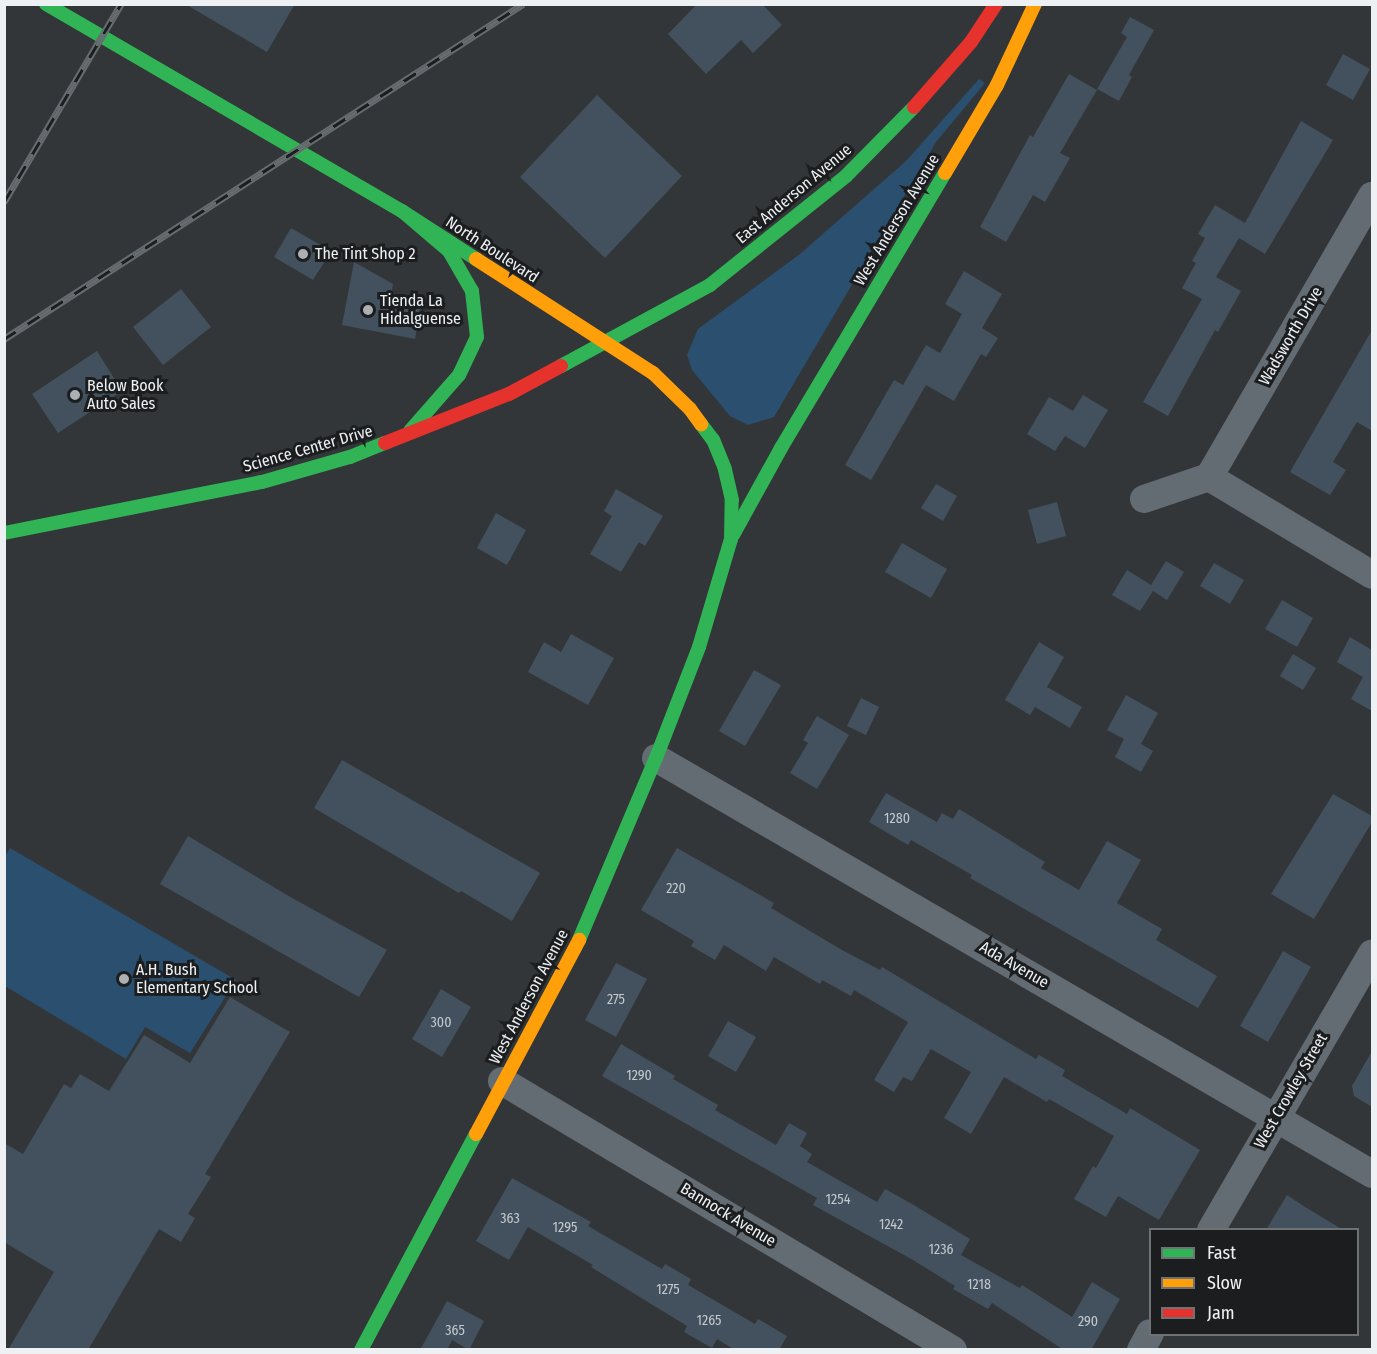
<!DOCTYPE html>
<style>
body{margin:0}
#map{position:relative;width:1377px;height:1354px;overflow:hidden;background:#333638;font-family:"Fira Sans Condensed",sans-serif}
div>[style]{position:absolute}
[style*='--x']{left:calc(var(--x)*1px);top:calc(var(--y)*1px);width:calc(var(--w)*1px);rotate:calc(var(--a)*1deg)}
.green>*{inset:0;background:#2a4f6f}
.building>*{inset:0;background:#42515d}
.street>*{height:28px;margin:-14px;padding:0 14px;transform-origin:14px;border-radius:14px;background:#646c73}
.fast>*{height:14px;margin:-7px;padding:0 7px;transform-origin:7px;border-radius:7px;background:#30b455}
.slow>*{height:14px;margin:-7px;padding:0 7px;transform-origin:7px;border-radius:7px;background:#ff9f0a}
.jam>*{height:14px;margin:-7px;padding:0 7px;transform-origin:7px;border-radius:7px;background:#e5322d}
.rail>*{height:7px;margin-top:-3.5px;transform-origin:0;background:repeating-linear-gradient(90deg,#1b1d1f 0 14px,#666c6f 0 28px);box-sizing:border-box;border-block:2px solid #666c6f}
.dots>*{width:16px;height:16px;translate:-50% -50%;box-sizing:border-box;border:3px solid #1b1d1f;border-radius:50%}
span{translate:-50% -50%;white-space:nowrap;text-align:center;line-height:1.15;-webkit-text-stroke:6px #1b1d1f;paint-order:stroke}
.number-label{font-size:14px;color:#c3c9ce}
.number-label span{-webkit-text-stroke-width:0}
.street-label{font-size:16px;color:#eef1f4}
.poi-label{font-size:16px;color:#eef1f4}
.left{translate:0 -50%;text-align:left}
.frame{position:absolute;inset:0;border:6px solid #eef1f4;pointer-events:none}
.legend{position:absolute;left:1149px;top:1228px;width:210px;height:108px;box-sizing:border-box;background:#1b1d1f;border:2px solid #6f7274;margin:0;padding:8px 10px;list-style:none;font-size:18px;color:#eef1f4}
.legend li{display:flex;align-items:center;gap:12px;height:30px}
.legend b{width:30px;border:2px solid #6f7274}
</style>
<div id="map">
<div class="green">
<div style="clip-path:polygon(979px 79px,985px 83px,936px 142px,774px 417px,748px 425px,730px 416px,692px 370px,687px 355px,698px 329px,800px 254px,906px 161px)"></div>
<div style="clip-path:polygon(10px 848px,236px 980px,190px 1053px,145px 1027px,126px 1059px,5px 986px,4px 858px)"></div>
</div>
<div class="building">
<div style="clip-path:polygon(185px 4px,295px 4px,267px 52px)"></div>
<div style="clip-path:polygon(697px 4px,762px 4px,782px 25px,753px 53px,741px 40px,706px 74px,668px 34px)"></div>
<div style="clip-path:polygon(1130px 17px,1154px 30px,1129px 75px,1132px 77px,1119px 101px,1097px 89px,1127px 37px,1121px 33px)"></div>
<div style="clip-path:polygon(1343px 54px,1370px 69px,1353px 100px,1326px 85px)"></div>
<div style="clip-path:polygon(1069px 74px,1097px 90px,1060px 153px,1070px 158px,1045px 202px,1033px 195px,1006px 242px,980px 227px,1030px 135px,1033px 137px)"></div>
<div style="clip-path:polygon(597px 95px,682px 176px,605px 258px,520px 177px)"></div>
<div style="clip-path:polygon(1301px 121px,1333px 140px,1265px 254px,1239px 238px,1216px 277px,1241px 291px,1218px 332px,1215px 330px,1168px 416px,1143px 402px,1202px 299px,1182px 288px,1196px 263px,1192px 261px,1205px 238px,1198px 234px,1215px 205px,1245px 223px)"></div>
<div style="clip-path:polygon(291px 228px,331px 251px,313px 280px,274px 257px)"></div>
<div style="clip-path:polygon(354px 262px,393px 284px,391px 297px,421px 303px,415px 339px,342px 325px)"></div>
<div style="clip-path:polygon(964px 271px,1002px 294px,982px 328px,998px 338px,986px 357px,981px 354px,954px 401px,926px 385px,871px 480px,845px 465px,894px 380px,903px 385px,926px 345px,940px 353px,962px 314px,945px 304px)"></div>
<div style="clip-path:polygon(181px 289px,211px 327px,163px 365px,133px 327px)"></div>
<div style="clip-path:polygon(1372px 330px,1372px 431px,1357px 422px,1333px 462px,1346px 470px,1330px 495px,1290px 472px)"></div>
<div style="clip-path:polygon(97px 351px,122px 391px,58px 433px,32px 394px)"></div>
<div style="clip-path:polygon(1083px 395px,1108px 410px,1085px 448px,1065px 436px,1055px 451px,1027px 434px,1049px 397px,1073px 411px)"></div>
<div style="clip-path:polygon(936px 484px,957px 496px,943px 521px,921px 508px)"></div>
<div style="clip-path:polygon(616px 489px,663px 516px,645px 546px,639px 542px,621px 572px,590px 554px,612px 516px,604px 511px)"></div>
<div style="clip-path:polygon(1057px 502px,1066px 536px,1037px 544px,1028px 510px)"></div>
<div style="clip-path:polygon(496px 513px,526px 530px,507px 565px,477px 548px)"></div>
<div style="clip-path:polygon(902px 543px,947px 569px,931px 598px,885px 572px)"></div>
<div style="clip-path:polygon(1166px 561px,1184px 572px,1167px 600px,1153px 591px,1140px 611px,1112px 595px,1127px 570px,1151px 585px)"></div>
<div style="clip-path:polygon(1214px 563px,1244px 580px,1230px 604px,1200px 586px)"></div>
<div style="clip-path:polygon(1282px 600px,1313px 618px,1297px 647px,1265px 629px)"></div>
<div style="clip-path:polygon(571px 634px,614px 658px,588px 705px,528px 672px,544px 642px,561px 652px)"></div>
<div style="clip-path:polygon(1350px 637px,1372px 650px,1372px 711px,1351px 699px,1363px 677px,1337px 662px)"></div>
<div style="clip-path:polygon(1039px 642px,1064px 657px,1047px 687px,1082px 707px,1070px 728px,1035px 707px,1030px 715px,1005px 700px)"></div>
<div style="clip-path:polygon(1293px 654px,1316px 668px,1303px 690px,1280px 676px)"></div>
<div style="clip-path:polygon(754px 670px,781px 685px,745px 746px,719px 731px)"></div>
<div style="clip-path:polygon(1126px 695px,1158px 713px,1141px 744px,1153px 751px,1141px 772px,1115px 757px,1124px 739px,1107px 730px)"></div>
<div style="clip-path:polygon(861px 698px,879px 707px,866px 735px,847px 726px)"></div>
<div style="clip-path:polygon(817px 716px,849px 735px,817px 789px,790px 773px,808px 743px,803px 740px)"></div>
<div style="clip-path:polygon(342px 760px,540px 873px,512px 921px,461px 891px,459px 893px,314px 808px)"></div>
<div style="clip-path:polygon(886px 793px,937px 822px,942px 813px,953px 819px,959px 809px,1045px 862px,1041px 868px,1079px 890px,1107px 841px,1141px 860px,1117px 903px,1162px 929px,1156px 940px,1217px 976px,1198px 1008px,970px 878px,972px 875px,911px 840px,908px 845px,869px 822px)"></div>
<div style="clip-path:polygon(1333px 794px,1372px 816px,1372px 822px,1314px 919px,1271px 894px)"></div>
<div style="clip-path:polygon(188px 836px,292px 898px,387px 950px,359px 997px,160px 884px)"></div>
<div style="clip-path:polygon(677px 848px,774px 903px,771px 908px,842px 950px,880px 970px,882px 967px,1036px 1059px,1039px 1055px,1065px 1070px,1062px 1076px,1127px 1114px,1130px 1108px,1200px 1150px,1159px 1220px,1118px 1196px,1106px 1217px,1074px 1199px,1093px 1166px,1096px 1168px,1114px 1136px,1049px 1099px,1047px 1102px,1004px 1077px,971px 1134px,944px 1118px,971px 1072px,931px 1049px,912px 1081px,903px 1077px,894px 1092px,874px 1080px,908px 1022px,854px 990px,851px 996px,822px 980px,820px 984px,774px 957px,766px 971px,724px 945px,715px 960px,691px 946px,694px 941px,641px 910px)"></div>
<div style="clip-path:polygon(1283px 951px,1311px 967px,1268px 1042px,1240px 1026px)"></div>
<div style="clip-path:polygon(616px 963px,647px 979px,616px 1037px,585px 1020px)"></div>
<div style="clip-path:polygon(441px 989px,471px 1007px,442px 1057px,412px 1039px)"></div>
<div style="clip-path:polygon(230px 997px,290px 1032px,205px 1174px,211px 1177px,188px 1214px,195px 1218px,181px 1242px,159px 1229px,88px 1350px,8px 1350px,54px 1272px,4px 1242px,4px 1143px,23px 1154px,64px 1084px,71px 1088px,80px 1074px,109px 1091px,144px 1035px,190px 1063px)"></div>
<div style="clip-path:polygon(728px 1021px,756px 1037px,736px 1072px,708px 1056px)"></div>
<div style="clip-path:polygon(621px 1044px,675px 1076px,673px 1079px,718px 1105px,715px 1110px,776px 1145px,789px 1123px,807px 1133px,800px 1146px,812px 1154px,807px 1162px,877px 1202px,885px 1189px,912px 1204px,970px 1239px,961px 1255px,1020px 1288px,1022px 1285px,1072px 1317px,1092px 1282px,1120px 1299px,1091px 1350px,1064px 1350px,992px 1303px,988px 1309px,953px 1289px,955px 1286px,913px 1260px,813px 1205px,817px 1198px,602px 1076px)"></div>
<div style="clip-path:polygon(1372px 1051px,1372px 1107px,1354px 1096px,1352px 1086px)"></div>
<div style="clip-path:polygon(512px 1178px,591px 1222px,588px 1226px,662px 1269px,665px 1264px,691px 1279px,688px 1285px,755px 1324px,758px 1319px,787px 1336px,779px 1350px,735px 1350px,717px 1339px,712px 1348px,684px 1332px,687px 1326px,591px 1267px,593px 1265px,528px 1227px,509px 1260px,476px 1241px)"></div>
<div style="clip-path:polygon(1287px 1195px,1302px 1205px,1343px 1230px,1266px 1230px)"></div>
<div style="clip-path:polygon(447px 1301px,484px 1321px,469px 1350px,452px 1340px,447px 1350px,420px 1350px)"></div>
</div>
<div class="street">
<div style="--x:1209;--y:477;--w:190;--a:31"></div>
<div style="--x:1144;--y:499;--w:69;--a:-18.7"></div>
<div style="--x:1209;--y:477;--w:325;--a:-59.9"></div>
<div style="--x:656;--y:758;--w:828;--a:30.16"></div>
<div style="--x:502;--y:1081;--w:525;--a:30.81"></div>
<div style="--x:1211;--y:1230;--w:320;--a:-59.8"></div>
<div style="--x:1141;--y:1350;--w:19;--a:-62"></div>
</div>
<div class="fast">
<div style="--x:46;--y:4;--w:412;--a:30.2"></div>
<div style="--x:402;--y:211;--w:88;--a:33"></div>
<div style="--x:402;--y:211;--w:62;--a:40.4"></div>
<div style="--x:449;--y:251;--w:46;--a:60.1"></div>
<div style="--x:472;--y:291;--w:46;--a:83.8"></div>
<div style="--x:477;--y:337;--w:42;--a:115.3"></div>
<div style="--x:459;--y:375;--w:74;--a:131.2"></div>
<div style="--x:561;--y:366;--w:170;--a:-28.5"></div>
<div style="--x:710;--y:285;--w:174;--a:-38.7"></div>
<div style="--x:846;--y:176;--w:97;--a:-45.4"></div>
<div style="--x:4;--y:533;--w:263;--a:-11.2"></div>
<div style="--x:262;--y:482;--w:91;--a:-15.9"></div>
<div style="--x:350;--y:457;--w:38;--a:-22"></div>
<div style="--x:733;--y:535;--w:99;--a:-61.1"></div>
<div style="--x:781;--y:448;--w:320;--a:-59.2"></div>
<div style="--x:579;--y:940;--w:198;--a:-67.1"></div>
<div style="--x:656;--y:758;--w:119;--a:-68.8"></div>
<div style="--x:699;--y:647;--w:113;--a:-73.5"></div>
<div style="--x:731;--y:539;--w:39;--a:-89"></div>
<div style="--x:732;--y:500;--w:32;--a:-103"></div>
<div style="--x:725;--y:469;--w:31;--a:-112"></div>
<div style="--x:713;--y:440;--w:20;--a:-127"></div>
<div style="--x:361;--y:1350;--w:245;--a:-62"></div>
</div>
<div class="slow">
<div style="--x:945;--y:173;--w:102;--a:-59.4"></div>
<div style="--x:997;--y:85;--w:89;--a:-64.9"></div>
<div style="--x:476;--y:259;--w:211;--a:32.8"></div>
<div style="--x:653;--y:373;--w:52;--a:44.2"></div>
<div style="--x:690;--y:409;--w:19;--a:54"></div>
<div style="--x:476;--y:1134;--w:220;--a:-62"></div>
</div>
<div class="jam">
<div style="--x:914;--y:107;--w:86;--a:-48.8"></div>
<div style="--x:971;--y:42;--w:45;--a:-56.7"></div>
<div style="--x:385;--y:443;--w:133;--a:-21.6"></div>
<div style="--x:509;--y:394;--w:59;--a:-28.3"></div>
</div>
<div class="rail">
<div style="--x:4;--y:202;--w:230;--a:-59.4"></div>
<div style="--x:4;--y:339;--w:618;--a:-32.84"></div>
</div>
<div class="dots">
<div style="left:303px;top:254px;background:#adb0b2"></div>
<div style="left:368px;top:310px;background:#adb0b2"></div>
<div style="left:75px;top:395px;background:#adb0b2"></div>
<div style="left:124px;top:979px;background:#adb0b2"></div>
</div>
<div class="number-label">
<span style="left:897px;top:819px">1280</span>
<span style="left:676px;top:889px">220</span>
<span style="left:616px;top:1000px">275</span>
<span style="left:441px;top:1023px">300</span>
<span style="left:639px;top:1076px">1290</span>
<span style="left:838px;top:1200px">1254</span>
<span style="left:510px;top:1219px">363</span>
<span style="left:891px;top:1225px">1242</span>
<span style="left:565px;top:1228px">1295</span>
<span style="left:941px;top:1250px">1236</span>
<span style="left:979px;top:1285px">1218</span>
<span style="left:668px;top:1290px">1275</span>
<span style="left:709px;top:1321px">1265</span>
<span style="left:1088px;top:1322px">290</span>
<span style="left:455px;top:1331px">365</span>
</div>
<div class="street-label">
<span style="left:794px;top:194px;rotate:-40deg">East Anderson Avenue</span>
<span style="left:897px;top:220px;rotate:-59deg">West Anderson Avenue</span>
<span style="left:492px;top:250px;rotate:33deg">North Boulevard</span>
<span style="left:1291px;top:336px;rotate:-60deg">Wadsworth Drive</span>
<span style="left:308px;top:449px;rotate:-16deg">Science Center Drive</span>
<span style="left:1014px;top:965px;rotate:30deg">Ada Avenue</span>
<span style="left:529px;top:997px;rotate:-62deg">West Anderson Avenue</span>
<span style="left:1291px;top:1091px;rotate:-60deg">West Crowley Street</span>
<span style="left:728px;top:1215px;rotate:31deg">Bannock Avenue</span>
</div>
<div class="poi-label">
<span class="left" style="left:315px;top:254px">The Tint Shop 2</span>
<span class="left" style="left:380px;top:310px">Tienda La<br>Hidalguense</span>
<span class="left" style="left:87px;top:395px">Below Book<br>Auto Sales</span>
<span class="left" style="left:136px;top:979px">A.H. Bush<br>Elementary School</span>
</div>
<div class="frame"></div>
<ul class="legend">
<li><b style="height:8px;background:#30b455"></b>Fast</li>
<li><b style="height:8px;background:#ff9f0a"></b>Slow</li>
<li><b style="height:8px;background:#e5322d"></b>Jam</li>
</ul>
</div>
